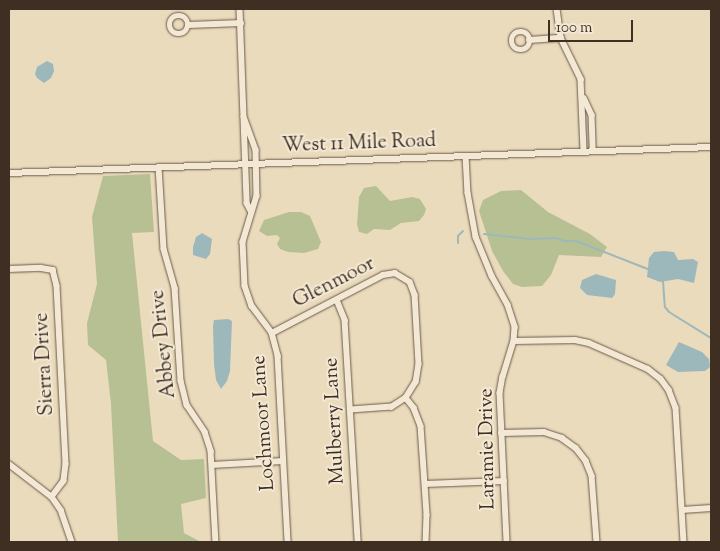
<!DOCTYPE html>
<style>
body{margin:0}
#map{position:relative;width:720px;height:551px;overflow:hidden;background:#ebdbbd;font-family:"Sorts Mill Goudy",serif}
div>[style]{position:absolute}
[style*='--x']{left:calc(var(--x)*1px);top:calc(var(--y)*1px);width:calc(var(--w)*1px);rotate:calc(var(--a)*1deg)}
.green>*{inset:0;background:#b7c092}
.water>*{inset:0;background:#9db8bb}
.stream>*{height:2px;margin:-1px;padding:0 1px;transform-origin:1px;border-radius:1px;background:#9db8bb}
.roads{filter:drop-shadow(0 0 1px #6a5a49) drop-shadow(0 0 1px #6a5a49)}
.minor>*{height:5.5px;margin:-2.75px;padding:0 2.75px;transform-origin:2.75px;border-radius:2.75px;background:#f2e8d4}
.minor>.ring{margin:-2.75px;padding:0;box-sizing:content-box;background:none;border:5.5px solid #f2e8d4;border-radius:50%}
span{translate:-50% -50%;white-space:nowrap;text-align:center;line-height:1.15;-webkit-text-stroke:4px #f2e8d4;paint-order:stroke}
.street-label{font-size:20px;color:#3f2f22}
.frame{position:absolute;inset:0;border:10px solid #3f2f22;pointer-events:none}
.scale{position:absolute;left:548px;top:20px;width:85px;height:22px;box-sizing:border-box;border:2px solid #3f2f22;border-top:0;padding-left:6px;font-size:15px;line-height:18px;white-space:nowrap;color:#3f2f22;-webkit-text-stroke:4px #f2e8d4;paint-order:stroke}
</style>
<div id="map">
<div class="green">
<div style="clip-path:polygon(150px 174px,154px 232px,132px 233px,153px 441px,181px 460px,204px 459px,206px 498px,181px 504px,184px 533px,201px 542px,118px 542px,111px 404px,106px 360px,88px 345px,87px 323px,97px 284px,92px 217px,103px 176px)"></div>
<div style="clip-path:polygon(376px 186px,390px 201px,412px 197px,420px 199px,426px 209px,424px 215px,419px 221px,401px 223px,390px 230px,374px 229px,367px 234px,359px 232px,357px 224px,359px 197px,364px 188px)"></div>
<div style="clip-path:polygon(521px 190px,548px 212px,590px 234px,607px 247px,601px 257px,559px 255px,551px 275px,542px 286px,522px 287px,513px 284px,503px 271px,492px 251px,479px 211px,483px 200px,501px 191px)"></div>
<div style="clip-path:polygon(289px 212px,301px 212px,310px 216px,321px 242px,318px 249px,304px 253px,288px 252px,280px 249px,277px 244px,280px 238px,277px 235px,267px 236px,259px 231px,264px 220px)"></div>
</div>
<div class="water">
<div style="clip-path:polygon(47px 61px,53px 64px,54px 71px,51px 78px,44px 83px,37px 78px,35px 74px,37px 67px)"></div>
<div style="clip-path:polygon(202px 233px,212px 239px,210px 254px,206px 259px,193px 255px,193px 247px,196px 237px)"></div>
<div style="clip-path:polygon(664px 251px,674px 252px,678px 260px,693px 259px,698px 262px,694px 283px,678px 279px,660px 282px,647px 277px,649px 258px,654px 252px)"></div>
<div style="clip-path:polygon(596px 274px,616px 280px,615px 294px,612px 298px,587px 295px,580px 288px,582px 280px)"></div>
<div style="clip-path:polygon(228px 319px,232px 321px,230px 371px,227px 381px,221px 389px,216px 380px,214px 364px,213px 326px,214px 320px)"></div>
<div style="clip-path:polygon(679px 342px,702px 352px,709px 359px,710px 367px,705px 371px,678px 372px,666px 365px)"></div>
</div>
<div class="stream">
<div style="--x:484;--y:234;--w:47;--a:6.1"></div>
<div style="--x:531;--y:239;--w:25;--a:-2"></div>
<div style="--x:556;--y:238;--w:9;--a:21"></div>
<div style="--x:564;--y:241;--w:12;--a:0"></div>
<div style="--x:576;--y:241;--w:77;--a:21.3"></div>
<div style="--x:458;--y:243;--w:7;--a:-90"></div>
<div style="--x:458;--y:236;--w:7;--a:-45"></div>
<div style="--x:663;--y:281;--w:26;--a:86"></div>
<div style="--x:665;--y:307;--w:6;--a:51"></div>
<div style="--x:669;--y:312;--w:49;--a:31.8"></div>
</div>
<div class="roads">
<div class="minor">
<div style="--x:240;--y:9;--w:194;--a:87.9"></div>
<div style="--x:247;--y:203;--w:9;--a:63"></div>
<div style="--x:557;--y:9;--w:29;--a:82"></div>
<div style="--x:561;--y:38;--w:46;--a:64"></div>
<div style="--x:581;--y:79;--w:72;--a:87.6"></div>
<div class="ring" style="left:170px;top:16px;width:12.5px;height:12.5px"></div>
<div style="--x:189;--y:25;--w:52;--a:-2.2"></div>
<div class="ring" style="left:512px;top:32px;width:12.5px;height:12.5px"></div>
<div style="--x:529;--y:40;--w:32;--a:-4"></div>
<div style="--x:584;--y:98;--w:19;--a:65"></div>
<div style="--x:592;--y:115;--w:36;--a:88"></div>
<div style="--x:244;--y:117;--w:35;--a:70"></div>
<div style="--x:256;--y:150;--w:46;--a:88.8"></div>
<div style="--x:257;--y:196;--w:48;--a:106.9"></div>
<div style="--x:243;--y:242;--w:44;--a:87.4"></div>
<div style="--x:245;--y:286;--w:21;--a:71"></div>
<div style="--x:252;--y:306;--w:34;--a:53"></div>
<div style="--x:272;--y:333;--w:24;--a:75"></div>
<div style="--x:278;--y:356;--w:186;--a:86.9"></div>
<div style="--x:466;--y:156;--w:37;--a:87"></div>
<div style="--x:468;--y:193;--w:45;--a:79.7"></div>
<div style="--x:476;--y:237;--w:42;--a:67.7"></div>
<div style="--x:492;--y:276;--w:33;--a:61"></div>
<div style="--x:508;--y:305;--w:23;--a:72"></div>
<div style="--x:515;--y:327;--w:14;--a:94"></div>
<div style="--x:514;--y:341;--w:37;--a:107"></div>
<div style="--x:503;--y:376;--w:17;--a:100"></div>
<div style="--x:500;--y:393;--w:149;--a:87.3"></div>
<div style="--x:159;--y:167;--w:82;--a:86.5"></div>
<div style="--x:164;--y:249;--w:41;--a:74.2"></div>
<div style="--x:175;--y:288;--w:93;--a:86.3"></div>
<div style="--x:181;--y:381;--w:25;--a:76"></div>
<div style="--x:187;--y:405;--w:32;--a:56"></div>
<div style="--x:205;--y:432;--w:20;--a:72"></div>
<div style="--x:211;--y:451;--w:91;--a:86.9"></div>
<div style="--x:9;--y:173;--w:702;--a:-2.12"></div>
<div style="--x:9;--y:269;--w:32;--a:-2"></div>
<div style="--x:41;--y:268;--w:12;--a:9"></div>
<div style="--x:53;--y:270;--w:16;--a:76"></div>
<div style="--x:57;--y:286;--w:178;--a:87.1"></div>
<div style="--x:66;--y:464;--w:17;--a:97"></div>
<div style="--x:64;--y:481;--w:20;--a:127"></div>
<div style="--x:337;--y:300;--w:22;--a:68"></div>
<div style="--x:345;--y:320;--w:222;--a:86.6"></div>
<div style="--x:272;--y:333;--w:125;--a:-27.6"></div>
<div style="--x:383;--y:275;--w:12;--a:-9"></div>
<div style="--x:395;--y:273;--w:17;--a:31"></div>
<div style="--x:410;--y:282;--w:14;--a:69"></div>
<div style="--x:415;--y:295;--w:69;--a:86.7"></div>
<div style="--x:419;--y:364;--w:18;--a:99"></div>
<div style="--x:416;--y:382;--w:19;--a:122"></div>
<div style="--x:406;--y:398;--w:17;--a:147"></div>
<div style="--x:392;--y:407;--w:41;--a:175.8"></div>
<div style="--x:514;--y:341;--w:61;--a:-0.9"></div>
<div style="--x:575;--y:340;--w:14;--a:12"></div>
<div style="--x:589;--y:343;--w:64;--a:23.8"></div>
<div style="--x:648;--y:369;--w:16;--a:38"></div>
<div style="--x:661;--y:379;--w:14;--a:54"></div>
<div style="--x:669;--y:390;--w:19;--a:69"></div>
<div style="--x:676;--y:408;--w:134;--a:86.6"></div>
<div style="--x:406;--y:398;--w:13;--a:51"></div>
<div style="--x:414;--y:408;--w:19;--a:69"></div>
<div style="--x:421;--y:426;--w:89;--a:86.1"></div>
<div style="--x:427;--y:515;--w:27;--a:92"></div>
<div style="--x:501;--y:433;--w:43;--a:-1.3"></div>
<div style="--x:544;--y:432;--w:19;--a:18"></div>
<div style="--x:562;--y:438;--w:17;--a:36"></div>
<div style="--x:576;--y:448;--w:16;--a:52"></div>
<div style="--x:586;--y:461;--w:16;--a:68"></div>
<div style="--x:592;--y:476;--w:66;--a:85.7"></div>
<div style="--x:9;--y:464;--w:54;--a:37.5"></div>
<div style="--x:52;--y:497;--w:16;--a:55"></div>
<div style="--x:61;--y:510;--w:34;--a:71"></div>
<div style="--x:212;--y:465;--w:71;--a:-3.2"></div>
<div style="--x:425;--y:484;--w:79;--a:-2.2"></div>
<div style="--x:682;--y:510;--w:29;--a:-4"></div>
</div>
</div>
<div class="street-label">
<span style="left:359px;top:144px;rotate:-2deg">West 11 Mile Road</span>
<span style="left:334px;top:283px;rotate:-27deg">Glenmoor</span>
<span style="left:164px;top:344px;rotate:-96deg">Abbey Drive</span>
<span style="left:45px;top:364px;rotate:-93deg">Sierra Drive</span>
<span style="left:335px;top:421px;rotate:-93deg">Mulberry Lane</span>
<span style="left:264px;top:423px;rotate:-94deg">Lochmoor Lane</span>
<span style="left:488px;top:449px;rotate:-91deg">Laramie Drive</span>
</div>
<div class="frame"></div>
<div class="scale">100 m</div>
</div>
